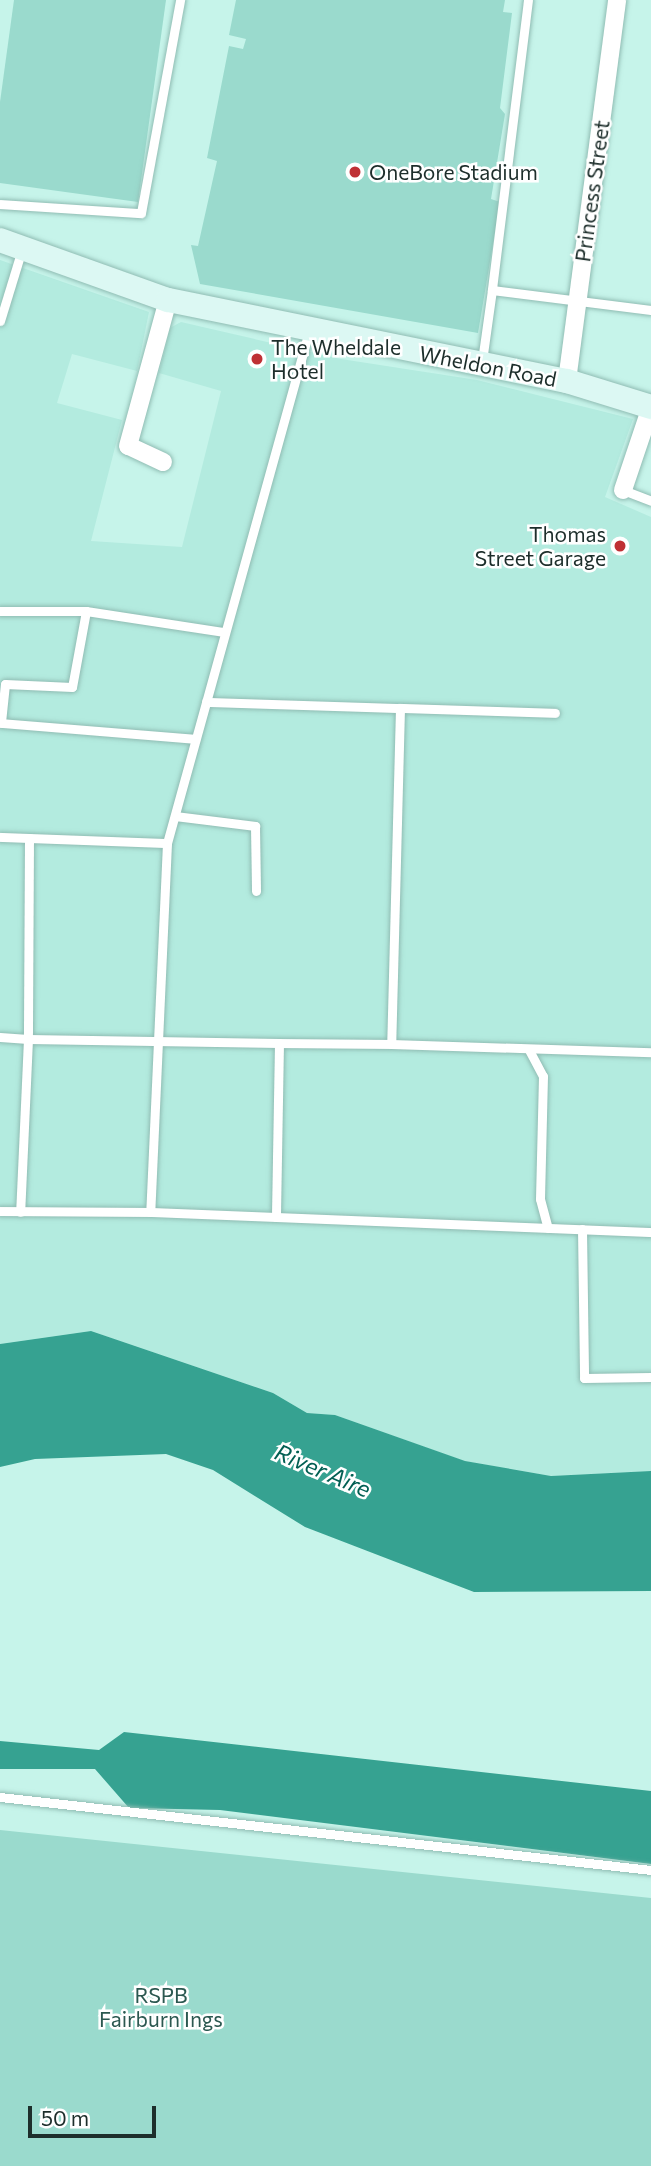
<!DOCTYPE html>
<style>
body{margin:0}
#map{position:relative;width:651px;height:2166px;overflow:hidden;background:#c6f4ea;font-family:Commissioner,sans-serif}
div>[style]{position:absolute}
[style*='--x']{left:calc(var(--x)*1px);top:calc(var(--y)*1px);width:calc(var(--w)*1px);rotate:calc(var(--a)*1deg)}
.built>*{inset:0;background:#b3ebdf}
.green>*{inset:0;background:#9adacd}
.water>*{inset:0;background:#36a291}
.roads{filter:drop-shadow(0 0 2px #90bcb3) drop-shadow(0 0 2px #90bcb3)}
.lane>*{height:9px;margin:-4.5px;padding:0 4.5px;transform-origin:4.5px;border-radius:4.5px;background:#fff}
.street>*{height:18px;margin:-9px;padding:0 9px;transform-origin:9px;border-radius:9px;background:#fff}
.secondary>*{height:24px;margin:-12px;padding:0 12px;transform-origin:12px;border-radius:12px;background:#dcf8f3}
.dots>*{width:19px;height:19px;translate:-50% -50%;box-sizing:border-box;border:4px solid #fff;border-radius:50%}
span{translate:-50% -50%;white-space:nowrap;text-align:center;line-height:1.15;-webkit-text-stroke:5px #fff;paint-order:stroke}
.poi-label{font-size:21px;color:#1d2e2b}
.left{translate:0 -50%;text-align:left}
.right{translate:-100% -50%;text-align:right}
.street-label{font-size:21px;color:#1d2e2b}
.park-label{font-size:21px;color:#2b5850}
.water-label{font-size:23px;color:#025f53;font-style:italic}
.scale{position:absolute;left:28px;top:2106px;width:128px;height:32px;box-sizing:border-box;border:4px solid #1d2e2b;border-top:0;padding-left:9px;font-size:21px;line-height:24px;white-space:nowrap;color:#1d2e2b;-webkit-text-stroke:5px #fff;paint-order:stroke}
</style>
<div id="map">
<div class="built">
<div style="clip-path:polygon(0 260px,149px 312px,137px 371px,72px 354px,57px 403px,122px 420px,91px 541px,182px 547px,221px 391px,159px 373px,170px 328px,181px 322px,341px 359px,477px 380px,633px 419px,605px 497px,651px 517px,651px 1471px,551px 1476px,464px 1461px,335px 1415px,307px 1413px,273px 1393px,91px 1331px,0 1344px)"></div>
</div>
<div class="green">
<div style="clip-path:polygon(14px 0,166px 0,138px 202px,0 183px,0 102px)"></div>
<div style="clip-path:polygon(236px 0,505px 0,503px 12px,512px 13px,500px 108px,505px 114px,491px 199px,500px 202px,478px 333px,200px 284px,191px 245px,198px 246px,217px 161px,207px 158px,229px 46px,243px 49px,246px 39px,229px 35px)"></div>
<div style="clip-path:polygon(0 1830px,651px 1898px,651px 2166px,0 2166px)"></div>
</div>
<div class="water">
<div style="clip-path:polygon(91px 1331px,273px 1393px,307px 1413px,335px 1415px,465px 1461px,551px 1476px,651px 1471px,651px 1591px,474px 1592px,305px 1527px,213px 1470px,166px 1454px,35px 1459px,0 1467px,0 1344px)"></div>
<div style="clip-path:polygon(124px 1732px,651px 1791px,651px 1864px,220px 1810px,129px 1808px,95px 1769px,0 1769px,0 1741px,99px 1750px)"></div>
</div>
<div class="roads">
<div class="lane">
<div style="--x:528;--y:0;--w:292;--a:97.1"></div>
<div style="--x:492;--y:290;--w:160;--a:7.2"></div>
<div style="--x:0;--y:204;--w:141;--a:3.7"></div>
<div style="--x:141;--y:213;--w:217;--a:-79.6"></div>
<div style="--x:0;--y:321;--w:75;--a:-73"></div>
<div style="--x:309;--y:331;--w:531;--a:105.5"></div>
<div style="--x:167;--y:843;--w:369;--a:92.6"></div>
<div style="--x:150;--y:1212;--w:501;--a:2.29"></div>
<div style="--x:482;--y:361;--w:72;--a:-82"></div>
<div style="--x:623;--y:490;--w:30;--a:21"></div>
<div style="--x:0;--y:611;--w:86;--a:0"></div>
<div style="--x:86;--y:611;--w:140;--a:8.7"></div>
<div style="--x:86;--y:611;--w:77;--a:100.4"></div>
<div style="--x:72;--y:687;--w:67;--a:-177.4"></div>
<div style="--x:5;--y:684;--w:39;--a:96"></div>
<div style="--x:1;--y:723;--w:195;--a:4.7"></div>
<div style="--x:206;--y:702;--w:194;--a:1.8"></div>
<div style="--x:400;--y:708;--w:336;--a:91.5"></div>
<div style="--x:391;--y:1044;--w:112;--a:-179.5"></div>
<div style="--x:279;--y:1043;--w:174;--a:91"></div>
<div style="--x:400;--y:708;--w:155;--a:1.8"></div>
<div style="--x:175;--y:816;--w:81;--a:7.1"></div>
<div style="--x:255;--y:826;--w:65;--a:89.1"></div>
<div style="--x:0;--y:837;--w:167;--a:2.1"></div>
<div style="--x:29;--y:838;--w:201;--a:90.3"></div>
<div style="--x:28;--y:1039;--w:251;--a:0.9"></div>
<div style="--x:0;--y:1037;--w:28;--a:4"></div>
<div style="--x:28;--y:1039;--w:173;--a:92.6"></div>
<div style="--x:391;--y:1044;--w:260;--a:1.8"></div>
<div style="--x:529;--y:1050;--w:30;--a:62"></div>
<div style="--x:543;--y:1076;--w:123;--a:91.4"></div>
<div style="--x:540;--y:1199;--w:30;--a:75"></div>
<div style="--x:0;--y:1211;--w:150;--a:0.4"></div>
<div style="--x:582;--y:1229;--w:149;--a:89.2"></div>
<div style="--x:584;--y:1378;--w:67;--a:-0.9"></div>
<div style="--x:0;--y:1797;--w:655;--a:6.4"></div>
</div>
<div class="street">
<div style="--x:567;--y:381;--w:384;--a:-82.5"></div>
<div style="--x:163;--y:462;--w:38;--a:-155"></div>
<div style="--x:128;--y:446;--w:151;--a:-74.7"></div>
<div style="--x:623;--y:490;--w:88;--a:-71.4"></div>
</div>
<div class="secondary">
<div style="--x:0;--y:240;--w:178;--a:19.7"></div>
<div style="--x:168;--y:300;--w:407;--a:11.5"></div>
<div style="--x:567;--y:381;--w:88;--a:17.2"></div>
</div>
</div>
<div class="dots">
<div style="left:355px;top:172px;background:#bf3034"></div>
<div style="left:257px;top:359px;background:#bf3034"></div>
<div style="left:620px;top:546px;background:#bf3034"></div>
</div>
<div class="poi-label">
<span class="left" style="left:369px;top:172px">OneBore Stadium</span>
<span class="left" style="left:271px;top:359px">The Wheldale<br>Hotel</span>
<span class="right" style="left:606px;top:546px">Thomas<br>Street Garage</span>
</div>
<div class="street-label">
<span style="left:592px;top:191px;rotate:-82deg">Princess Street</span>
<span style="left:488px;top:366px;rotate:11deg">Wheldon Road</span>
</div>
<div class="park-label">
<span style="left:161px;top:2007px">RSPB<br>Fairburn Ings</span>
</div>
<div class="water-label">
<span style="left:323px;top:1470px;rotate:23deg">River Aire</span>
</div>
<div class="scale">50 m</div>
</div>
